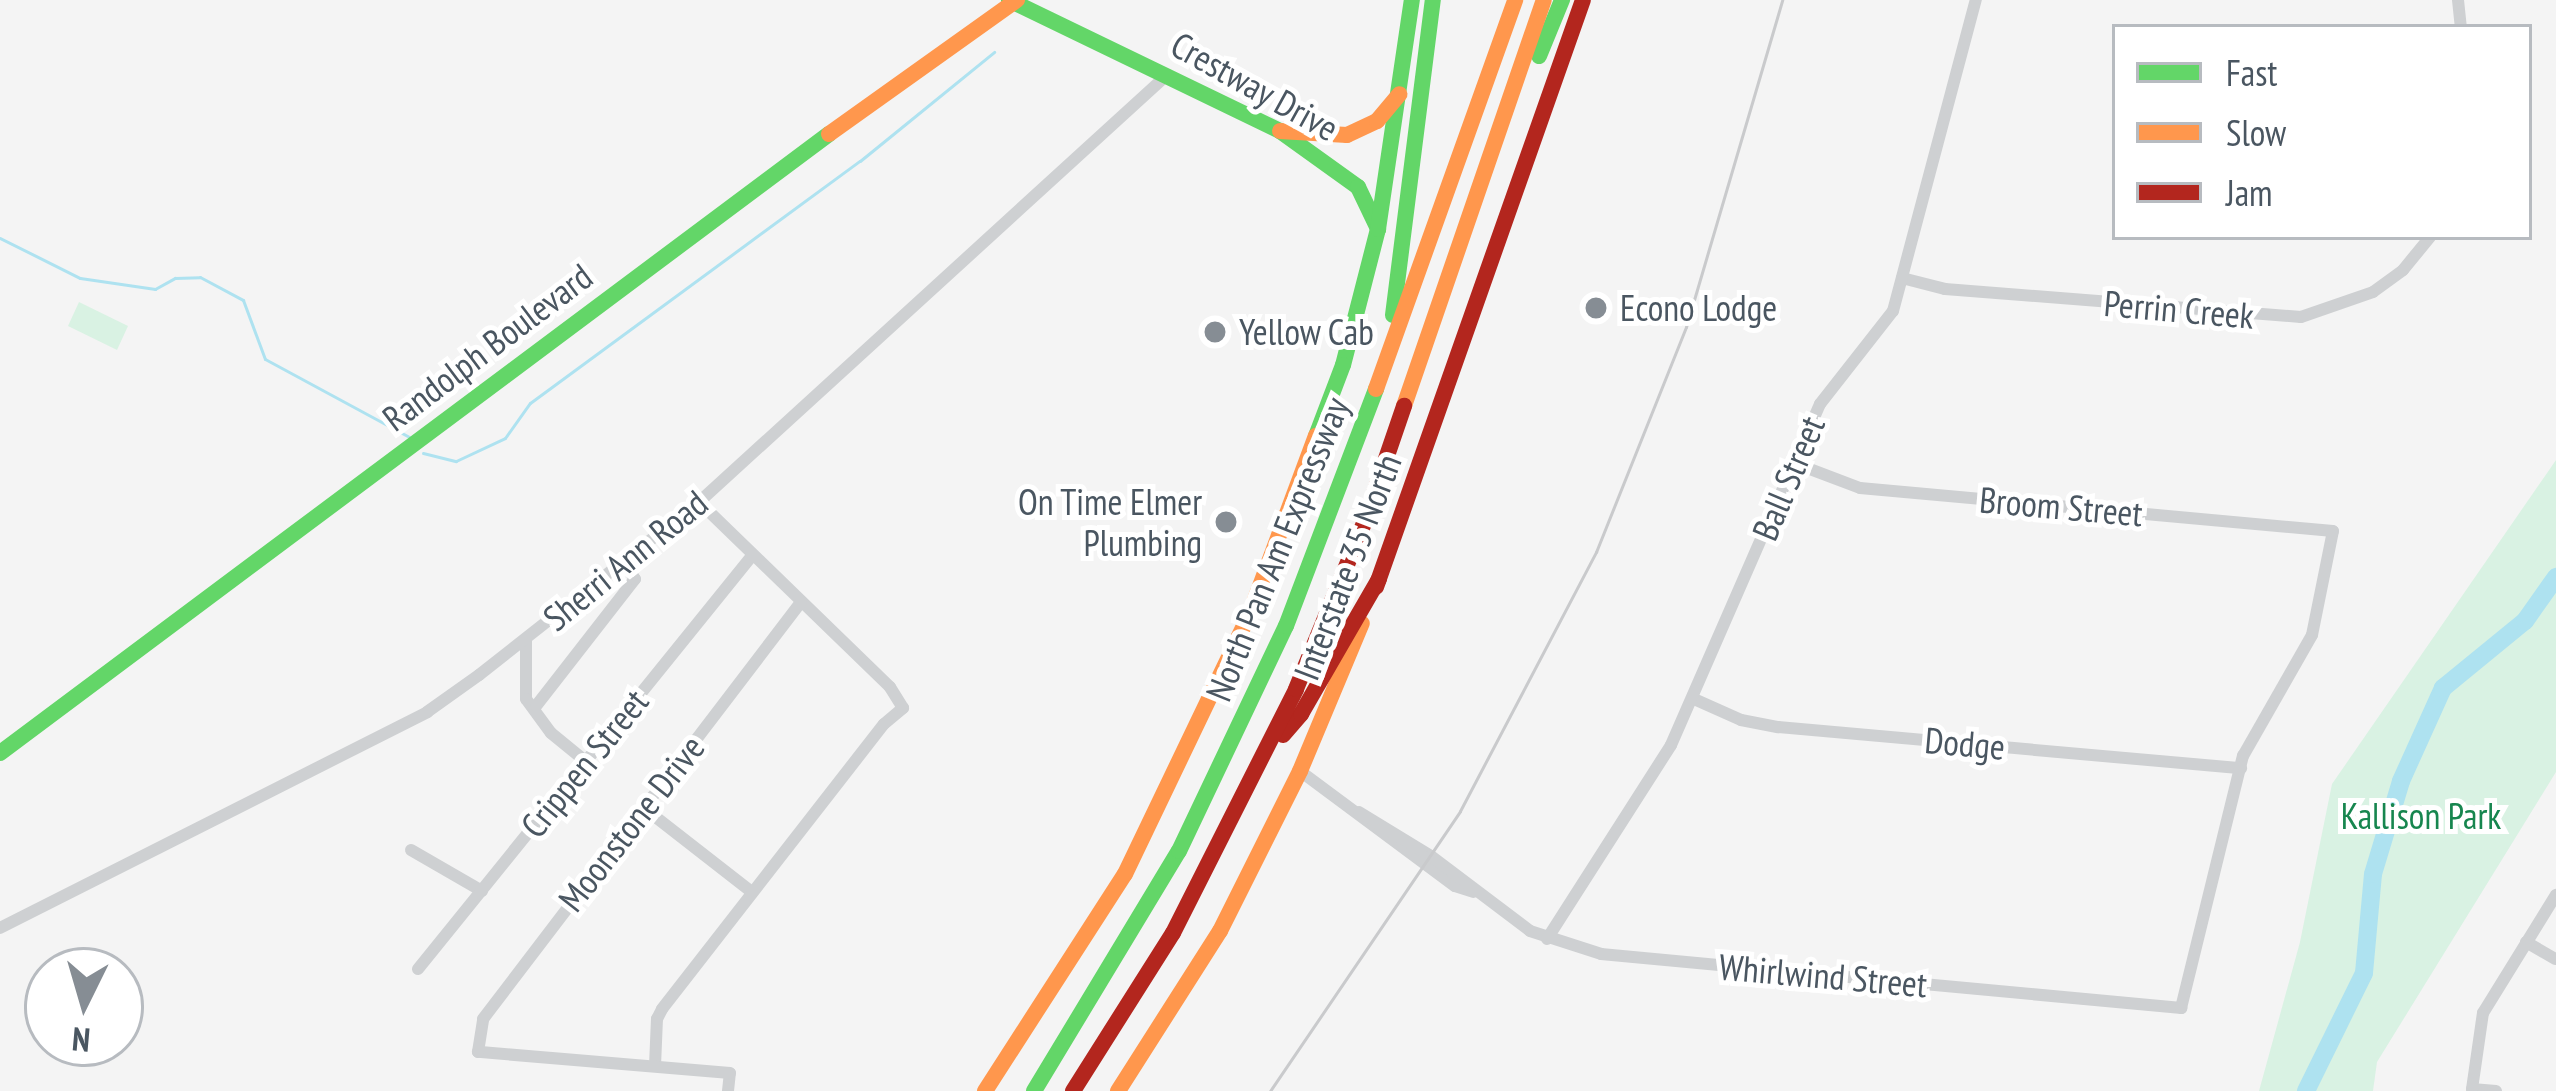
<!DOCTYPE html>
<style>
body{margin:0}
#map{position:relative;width:2556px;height:1091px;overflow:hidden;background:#f4f4f4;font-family:"PT Sans Narrow",sans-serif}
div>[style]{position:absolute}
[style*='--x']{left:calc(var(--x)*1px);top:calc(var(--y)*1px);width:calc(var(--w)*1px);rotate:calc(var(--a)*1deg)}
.green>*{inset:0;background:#d9f2e3}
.stream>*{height:3px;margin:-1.5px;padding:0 1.5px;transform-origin:1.5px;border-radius:1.5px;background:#aee2f0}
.river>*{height:18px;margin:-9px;padding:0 9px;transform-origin:9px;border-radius:9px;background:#aee2f0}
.street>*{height:12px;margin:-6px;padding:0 6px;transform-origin:6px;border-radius:6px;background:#ced0d2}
.fast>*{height:16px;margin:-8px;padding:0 8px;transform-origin:8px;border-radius:8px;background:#63d668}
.slow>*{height:16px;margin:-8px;padding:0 8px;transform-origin:8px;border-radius:8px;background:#ff974d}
.jam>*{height:16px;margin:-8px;padding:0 8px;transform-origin:8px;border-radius:8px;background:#b3261e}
.rail>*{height:3px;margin:-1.5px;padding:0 1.5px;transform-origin:1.5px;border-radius:1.5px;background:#c9cacc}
.dots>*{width:33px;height:33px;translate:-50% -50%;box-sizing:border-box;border:6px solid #fff;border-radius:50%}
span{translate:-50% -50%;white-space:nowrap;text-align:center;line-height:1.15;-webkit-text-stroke:10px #fff;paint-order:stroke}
.street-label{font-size:36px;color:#4a5661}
.poi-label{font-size:36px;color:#4a5661}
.left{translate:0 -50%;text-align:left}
.right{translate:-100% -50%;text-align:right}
.park-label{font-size:36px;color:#17864f}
.legend{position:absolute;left:2112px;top:24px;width:420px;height:216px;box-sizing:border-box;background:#fff;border:3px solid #b7bbc0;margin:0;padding:15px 21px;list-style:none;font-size:36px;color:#4a5661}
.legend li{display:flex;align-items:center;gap:24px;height:60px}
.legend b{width:60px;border:3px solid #b7bbc0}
.north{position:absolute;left:24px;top:947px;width:120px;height:120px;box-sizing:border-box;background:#fff;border:3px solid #b7bbc0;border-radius:50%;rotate:185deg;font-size:33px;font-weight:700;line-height:48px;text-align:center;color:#4a5661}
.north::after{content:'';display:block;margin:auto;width:42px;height:54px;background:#868d94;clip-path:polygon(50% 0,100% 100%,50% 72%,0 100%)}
</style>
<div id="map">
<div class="green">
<div style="clip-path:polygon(79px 302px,128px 326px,117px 350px,68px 326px)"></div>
<div style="clip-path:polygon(2556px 460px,2556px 772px,2377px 1062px,2373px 1091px,2259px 1091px,2300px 942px,2332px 784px)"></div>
</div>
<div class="stream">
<div style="--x:0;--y:238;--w:89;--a:26.6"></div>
<div style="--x:80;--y:278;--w:76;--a:8.3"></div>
<div style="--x:155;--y:289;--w:23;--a:-29"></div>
<div style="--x:175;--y:278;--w:25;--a:-2"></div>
<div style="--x:200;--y:277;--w:49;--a:28.1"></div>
<div style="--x:243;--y:300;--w:63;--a:69.6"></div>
<div style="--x:265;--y:359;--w:164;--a:28.4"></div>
<div style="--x:423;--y:453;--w:34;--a:14"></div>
<div style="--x:456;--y:461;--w:54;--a:-25.1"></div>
<div style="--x:505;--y:438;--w:43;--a:-54.5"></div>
<div style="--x:530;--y:403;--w:409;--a:-36.3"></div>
<div style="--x:860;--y:161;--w:173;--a:-39.1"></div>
</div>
<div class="river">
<div style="--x:2306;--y:1091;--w:131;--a:-63.8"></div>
<div style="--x:2364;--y:973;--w:99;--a:-84.8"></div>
<div style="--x:2373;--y:874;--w:97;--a:-73.2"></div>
<div style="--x:2401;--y:781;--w:102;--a:-65.7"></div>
<div style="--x:2443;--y:688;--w:106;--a:-39.3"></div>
<div style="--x:2525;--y:621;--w:54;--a:-54.8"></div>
</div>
<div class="street">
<div style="--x:2458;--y:0;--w:27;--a:84"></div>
<div style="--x:1902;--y:278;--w:44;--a:14.3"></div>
<div style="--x:1945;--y:289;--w:357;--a:4.5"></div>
<div style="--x:2301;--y:317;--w:76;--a:-19.1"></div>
<div style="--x:2373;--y:292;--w:37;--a:-36"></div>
<div style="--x:2403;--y:270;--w:43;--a:-50.7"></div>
<div style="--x:526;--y:639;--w:60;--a:90"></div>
<div style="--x:526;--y:699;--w:42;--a:53.7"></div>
<div style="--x:551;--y:733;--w:43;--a:39.3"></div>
<div style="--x:1694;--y:699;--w:51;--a:24.1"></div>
<div style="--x:1741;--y:720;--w:38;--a:11"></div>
<div style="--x:1778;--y:727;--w:465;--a:5.1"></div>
<div style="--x:536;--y:706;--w:161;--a:-52.1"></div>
<div style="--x:635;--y:579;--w:18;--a:-124"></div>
<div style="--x:1300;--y:771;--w:193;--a:36.6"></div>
<div style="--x:1455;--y:886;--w:19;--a:18"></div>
<div style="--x:644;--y:808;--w:137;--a:37.9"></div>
<div style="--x:1359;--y:812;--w:84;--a:31.4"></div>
<div style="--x:1431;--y:856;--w:124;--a:37.1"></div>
<div style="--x:1530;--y:931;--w:75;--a:17.9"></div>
<div style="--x:1601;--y:954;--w:583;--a:5.32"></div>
<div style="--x:2181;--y:1008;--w:260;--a:-76.2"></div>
<div style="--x:2243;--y:756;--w:139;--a:-60.3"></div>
<div style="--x:2312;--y:635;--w:106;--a:-78.6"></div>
<div style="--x:2333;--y:531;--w:475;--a:-174.8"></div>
<div style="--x:1860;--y:488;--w:71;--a:-159.3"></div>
<div style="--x:411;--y:850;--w:82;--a:30"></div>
<div style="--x:0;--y:928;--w:479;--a:-26.8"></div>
<div style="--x:427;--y:712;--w:64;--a:-35.4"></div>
<div style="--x:479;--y:675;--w:280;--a:-38.2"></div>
<div style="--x:699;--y:502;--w:634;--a:-42.38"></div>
<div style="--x:1547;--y:939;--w:230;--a:-57.4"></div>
<div style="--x:1671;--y:745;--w:372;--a:-66.4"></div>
<div style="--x:1820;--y:404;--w:118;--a:-51.9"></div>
<div style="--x:1893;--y:311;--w:322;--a:-75.1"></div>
<div style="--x:2526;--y:942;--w:34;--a:30"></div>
<div style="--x:418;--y:969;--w:530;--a:-51.05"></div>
<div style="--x:655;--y:1066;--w:47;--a:-87.6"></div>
<div style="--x:657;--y:1019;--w:11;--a:-63"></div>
<div style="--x:662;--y:1009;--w:361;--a:-52.1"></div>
<div style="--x:884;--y:724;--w:25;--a:-40"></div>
<div style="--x:903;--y:708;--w:25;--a:-122"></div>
<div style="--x:890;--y:687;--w:266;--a:-135.9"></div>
<div style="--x:728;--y:1091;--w:18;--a:-84"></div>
<div style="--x:730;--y:1073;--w:253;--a:-175.2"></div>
<div style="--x:478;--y:1052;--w:33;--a:-81"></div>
<div style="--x:483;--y:1019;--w:524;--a:-52.67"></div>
<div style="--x:2496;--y:1091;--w:24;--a:-175"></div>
<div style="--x:2472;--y:1089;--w:77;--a:-81.8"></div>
<div style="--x:2483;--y:1013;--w:139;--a:-58.3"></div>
</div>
<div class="fast">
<div style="--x:1009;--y:0;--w:301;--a:25.8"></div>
<div style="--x:1280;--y:131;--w:96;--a:35.7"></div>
<div style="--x:1358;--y:187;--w:47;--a:64.5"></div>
<div style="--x:1378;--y:229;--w:140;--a:104.4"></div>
<div style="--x:1343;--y:365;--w:76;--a:110.8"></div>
<div style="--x:1539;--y:56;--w:61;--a:-67.7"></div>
<div style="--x:1378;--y:229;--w:232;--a:-81.6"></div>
<div style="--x:1393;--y:315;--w:318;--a:-82.8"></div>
<div style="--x:0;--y:753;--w:1035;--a:-36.75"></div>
<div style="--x:1034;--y:1091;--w:280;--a:-58.9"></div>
<div style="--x:1179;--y:851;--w:249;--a:-64.6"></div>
<div style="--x:1286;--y:626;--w:254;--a:-69.2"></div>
</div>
<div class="slow">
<div style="--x:1280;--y:131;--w:67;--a:3.4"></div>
<div style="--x:1347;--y:135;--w:33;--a:-25"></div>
<div style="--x:1377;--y:121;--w:35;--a:-50"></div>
<div style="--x:829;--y:134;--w:231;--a:-35.5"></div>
<div style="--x:1376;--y:389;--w:413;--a:-70.3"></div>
<div style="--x:1404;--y:406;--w:429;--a:-71"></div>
<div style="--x:985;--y:1091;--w:258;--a:-57.2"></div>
<div style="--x:1125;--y:874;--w:289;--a:-64.4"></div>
<div style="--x:1250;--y:613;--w:189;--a:-69.6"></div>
<div style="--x:1118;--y:1091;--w:190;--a:-57.5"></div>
<div style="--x:1220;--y:931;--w:179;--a:-63.4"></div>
<div style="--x:1300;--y:771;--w:160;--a:-67.3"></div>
</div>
<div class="jam">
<div style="--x:1376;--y:587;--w:622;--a:-70.58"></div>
<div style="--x:1283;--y:735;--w:28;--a:-49"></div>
<div style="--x:1301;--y:714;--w:156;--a:-60"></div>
<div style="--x:1073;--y:1091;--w:187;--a:-57.7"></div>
<div style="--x:1173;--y:933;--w:273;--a:-63.2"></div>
<div style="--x:1296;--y:689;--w:179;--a:-67.7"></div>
<div style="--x:1364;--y:523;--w:124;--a:-71.1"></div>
</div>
<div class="rail">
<div style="--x:1270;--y:1091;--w:338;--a:-55.8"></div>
<div style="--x:1460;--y:811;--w:293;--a:-62.3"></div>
<div style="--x:1596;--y:552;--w:242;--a:-68.2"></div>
<div style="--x:1686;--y:327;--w:341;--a:-73.6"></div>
</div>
<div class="dots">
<div style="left:1596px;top:308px;background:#868d94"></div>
<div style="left:1215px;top:332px;background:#868d94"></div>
<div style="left:1226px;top:522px;background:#868d94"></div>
</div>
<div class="street-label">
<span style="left:1255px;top:86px;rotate:29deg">Crestway Drive</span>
<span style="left:2179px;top:309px;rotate:5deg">Perrin Creek</span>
<span style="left:487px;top:347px;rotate:-37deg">Randolph Boulevard</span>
<span style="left:1788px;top:478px;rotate:-67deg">Ball Street</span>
<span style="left:2061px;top:506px;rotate:5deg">Broom Street</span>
<span style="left:1277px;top:549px;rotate:-68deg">North Pan Am Expressway</span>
<span style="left:625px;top:560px;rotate:-39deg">Sherri Ann Road</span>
<span style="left:1347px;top:567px;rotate:-69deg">Interstate 35 North</span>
<span style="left:1965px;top:743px;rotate:5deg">Dodge</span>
<span style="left:584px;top:763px;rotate:-51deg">Crippen Street</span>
<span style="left:631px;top:823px;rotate:-52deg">Moonstone Drive</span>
<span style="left:1823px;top:975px;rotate:5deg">Whirlwind Street</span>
</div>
<div class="poi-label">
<span class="left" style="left:1620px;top:308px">Econo Lodge</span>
<span class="left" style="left:1239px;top:332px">Yellow Cab</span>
<span class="right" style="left:1202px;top:522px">On Time Elmer<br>Plumbing</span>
</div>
<div class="park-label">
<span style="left:2421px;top:816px">Kallison Park</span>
</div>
<ul class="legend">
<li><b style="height:15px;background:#63d668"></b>Fast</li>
<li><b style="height:15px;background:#ff974d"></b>Slow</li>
<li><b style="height:15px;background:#b3261e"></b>Jam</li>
</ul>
<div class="north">N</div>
</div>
